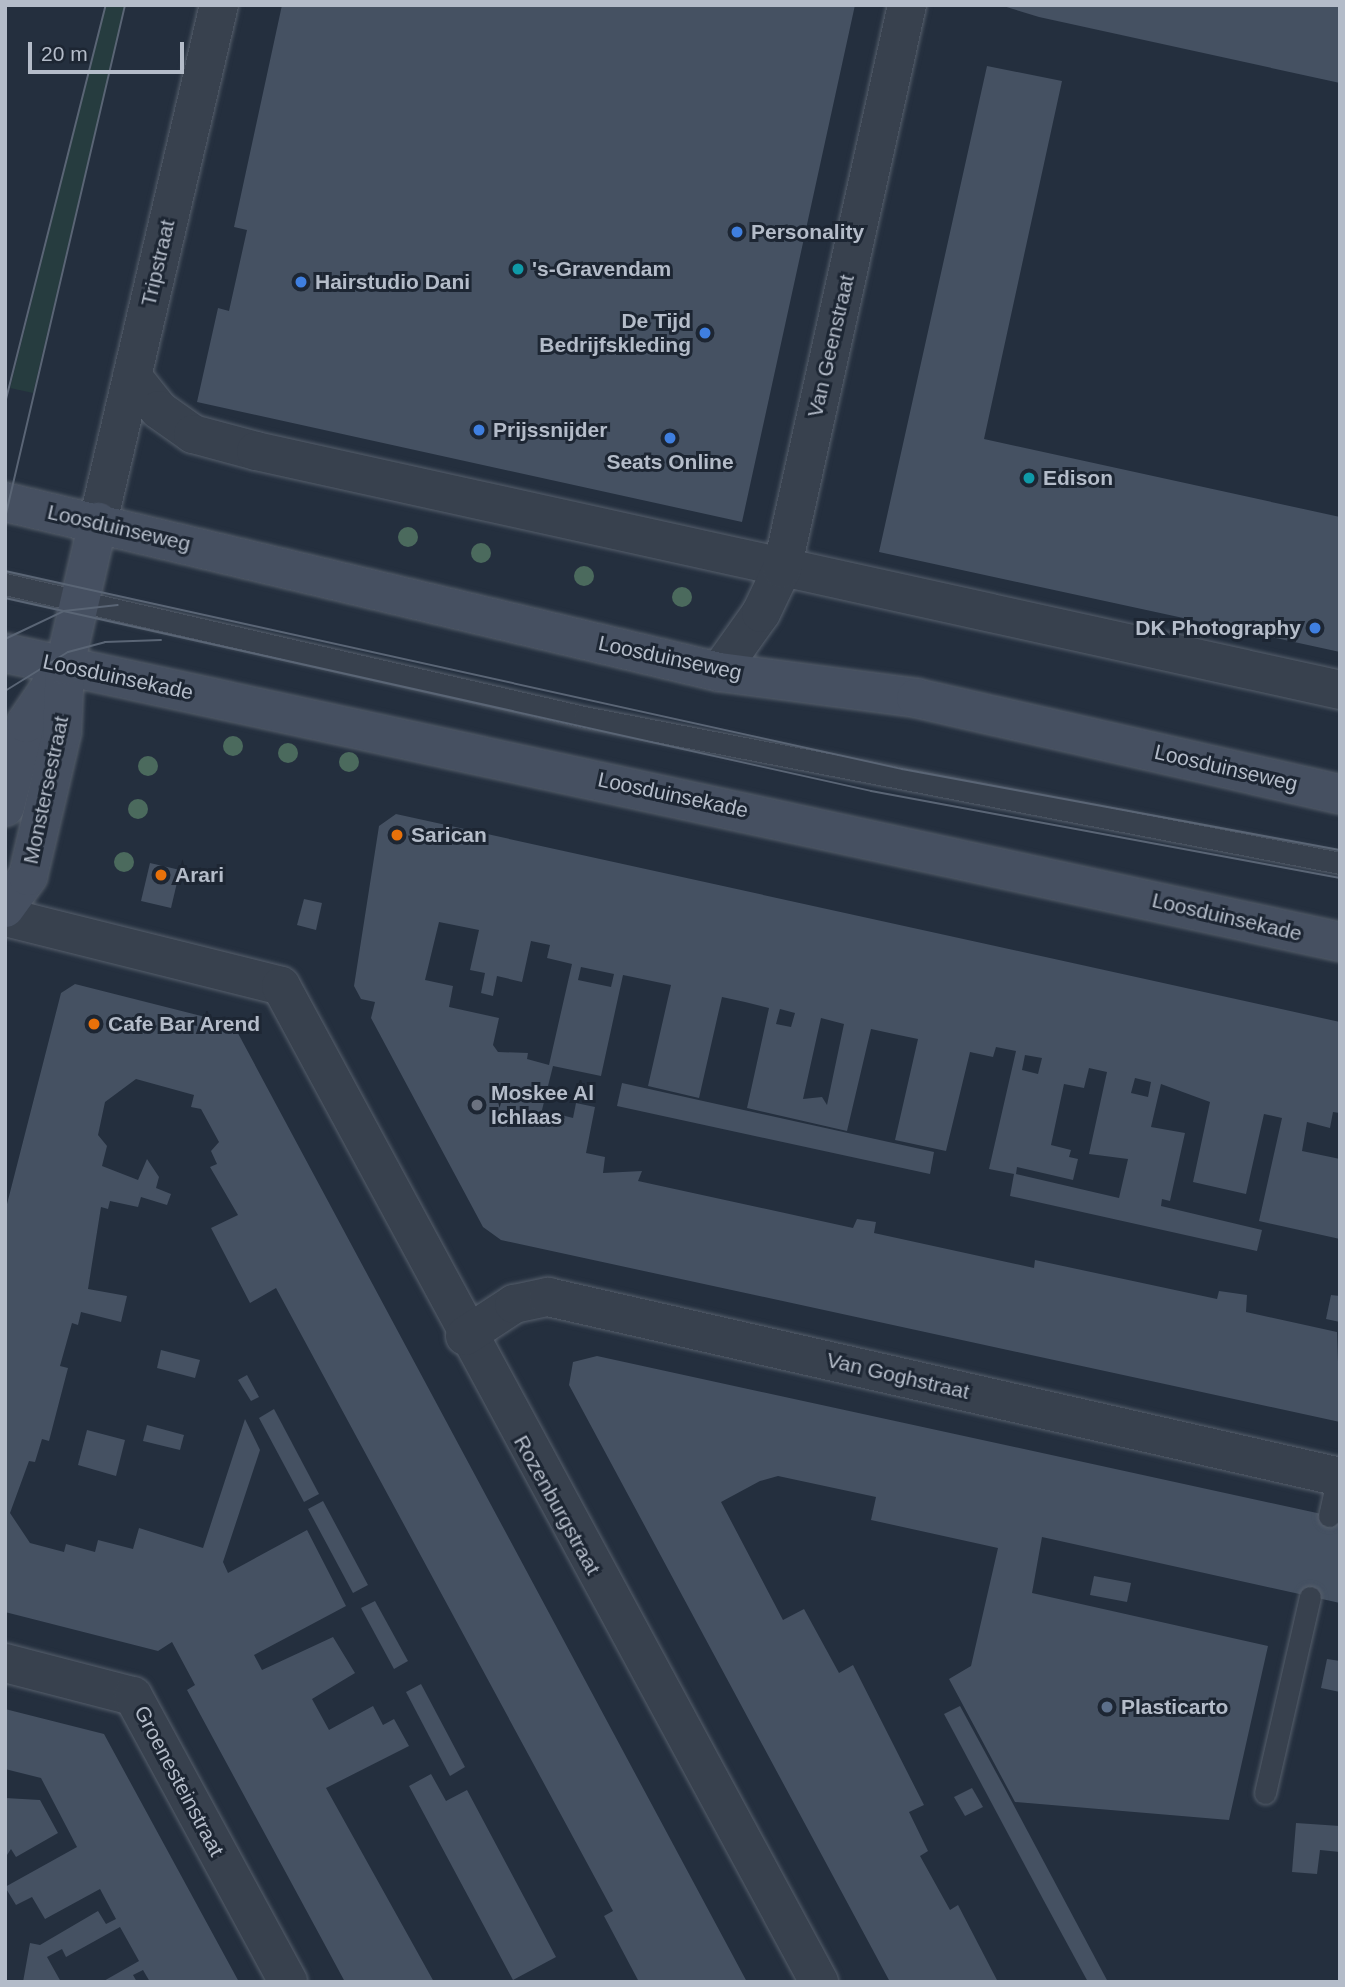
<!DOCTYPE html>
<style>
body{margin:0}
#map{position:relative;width:1345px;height:1987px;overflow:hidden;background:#242f3e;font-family:Arial,sans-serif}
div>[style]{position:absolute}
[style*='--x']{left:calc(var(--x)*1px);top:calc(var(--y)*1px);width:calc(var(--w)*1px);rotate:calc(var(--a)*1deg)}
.green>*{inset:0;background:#263c3f}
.building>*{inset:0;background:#455162}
.roads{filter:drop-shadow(0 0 2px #565f6c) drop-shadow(0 0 2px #565f6c)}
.lane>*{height:21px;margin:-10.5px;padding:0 10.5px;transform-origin:10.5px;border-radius:10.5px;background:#38414e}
.street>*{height:38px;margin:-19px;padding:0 19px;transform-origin:19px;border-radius:19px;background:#38414e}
.secondary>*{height:38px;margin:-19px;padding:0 19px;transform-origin:19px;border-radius:19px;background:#465061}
.tram>*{height:2px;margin:-1px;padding:0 1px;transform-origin:1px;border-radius:1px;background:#5a6575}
.trees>*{width:20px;height:20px;margin:-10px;border-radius:50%;background:#4b6a5d}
.dots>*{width:19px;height:19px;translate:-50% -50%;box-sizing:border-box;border:4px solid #1d2633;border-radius:50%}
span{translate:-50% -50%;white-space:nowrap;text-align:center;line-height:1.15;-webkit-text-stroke:6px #1d2633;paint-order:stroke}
.poi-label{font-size:21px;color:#b4bcc9;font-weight:700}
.left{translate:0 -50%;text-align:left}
.right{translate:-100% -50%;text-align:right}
.street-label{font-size:21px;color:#b4bcc9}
.frame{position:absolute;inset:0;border:7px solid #b4bcc9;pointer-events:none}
.scale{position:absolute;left:28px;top:42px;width:156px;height:32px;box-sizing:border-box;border:4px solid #b4bcc9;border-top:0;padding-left:9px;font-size:21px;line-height:24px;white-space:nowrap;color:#b4bcc9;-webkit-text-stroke:5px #1d2633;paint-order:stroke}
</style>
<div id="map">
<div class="green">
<div style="clip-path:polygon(106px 5px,125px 5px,33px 393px,10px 388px)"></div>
</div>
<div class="building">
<div style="clip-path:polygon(282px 5px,855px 5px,742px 522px,197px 402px,218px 308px,229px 311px,247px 230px,234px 227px)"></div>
<div style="clip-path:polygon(1000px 5px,1340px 5px,1340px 83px,1039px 17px)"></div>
<div style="clip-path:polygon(987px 66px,1062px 81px,984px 439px,1340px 517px,1340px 652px,879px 552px)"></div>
<div style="clip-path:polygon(evenodd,396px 814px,1340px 1022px,1340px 1113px,1333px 1112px,1330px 1128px,1307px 1122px,1302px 1151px,1340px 1159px,1340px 1239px,1259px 1221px,1282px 1118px,1264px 1114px,1246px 1194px,1193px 1182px,1210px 1102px,1161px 1084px,1151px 1127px,1185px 1133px,1170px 1201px,1162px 1199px,1161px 1206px,1262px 1230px,1257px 1251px,1010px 1196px,1014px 1174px,989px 1169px,1016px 1051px,996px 1047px,993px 1057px,970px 1052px,946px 1151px,895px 1140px,918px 1039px,894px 1034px,871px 1029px,847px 1131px,747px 1108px,769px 1008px,745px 1002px,722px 997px,699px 1098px,648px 1086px,671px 985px,623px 975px,601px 1076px,553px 1066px,542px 1110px,573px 1118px,576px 1103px,595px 1107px,586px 1153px,605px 1157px,603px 1173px,642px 1171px,638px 1181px,853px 1228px,857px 1219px,876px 1222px,874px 1233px,1034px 1268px,1035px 1260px,1217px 1299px,1219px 1291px,1247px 1295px,1246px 1312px,1337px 1332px,1340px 1422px,501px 1240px,483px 1227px,371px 1018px,375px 1002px,361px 999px,354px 986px,379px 826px,396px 814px,439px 922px,479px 930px,470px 970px,485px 973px,481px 993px,493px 996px,497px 976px,522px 982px,531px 941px,550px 945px,547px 958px,572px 964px,549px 1065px,527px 1059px,528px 1053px,498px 1052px,493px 1045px,499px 1018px,449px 1007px,453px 986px,425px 980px,439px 922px,396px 814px,581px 967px,614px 974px,611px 987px,578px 980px,581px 967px,396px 814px,780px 1009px,795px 1013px,791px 1027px,776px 1024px,780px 1009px,396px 814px,821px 1018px,844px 1024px,827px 1105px,822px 1097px,803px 1099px,821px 1018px,396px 814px,1025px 1055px,1042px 1058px,1038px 1074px,1022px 1070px,1025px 1055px,396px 814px,1089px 1068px,1107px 1072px,1089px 1154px,1128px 1159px,1119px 1198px,1016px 1174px,1017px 1167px,1073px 1180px,1078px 1159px,1069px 1157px,1071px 1150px,1051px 1145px,1064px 1084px,1084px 1088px,1089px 1068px,396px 814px,1135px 1078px,1151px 1082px,1148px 1097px,1131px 1093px,1135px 1078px)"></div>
<div style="clip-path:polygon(150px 863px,180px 870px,171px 908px,141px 901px)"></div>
<div style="clip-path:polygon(304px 899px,322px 903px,316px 930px,297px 925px)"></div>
<div style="clip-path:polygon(75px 984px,233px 1024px,747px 1982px,639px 1982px,604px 1916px,613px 1911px,276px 1288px,250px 1303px,211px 1228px,238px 1215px,210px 1167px,217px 1164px,211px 1151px,219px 1142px,201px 1109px,191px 1107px,194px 1095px,136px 1079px,105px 1102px,98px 1135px,107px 1146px,102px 1166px,138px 1180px,147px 1159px,159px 1177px,156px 1188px,171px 1194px,167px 1205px,141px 1197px,138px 1207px,110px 1201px,108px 1209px,101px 1207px,88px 1289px,127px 1296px,121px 1322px,81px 1312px,78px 1325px,72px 1323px,60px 1366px,68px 1368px,49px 1441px,42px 1439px,35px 1462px,29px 1461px,10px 1513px,30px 1543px,64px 1552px,66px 1544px,95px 1552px,98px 1540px,133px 1549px,139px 1528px,203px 1548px,245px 1419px,260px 1450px,223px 1562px,228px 1573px,307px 1530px,346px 1606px,254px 1655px,262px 1670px,333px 1637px,355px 1673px,312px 1699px,329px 1730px,373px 1706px,383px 1725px,394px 1719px,409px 1746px,326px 1788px,434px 1982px,345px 1982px,187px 1690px,195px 1685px,172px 1642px,158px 1651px,5px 1612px,5px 1212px,61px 993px)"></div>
<div style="clip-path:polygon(622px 1083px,934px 1152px,930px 1174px,617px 1106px)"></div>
<div style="clip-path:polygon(1331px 1295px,1340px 1296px,1340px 1322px,1326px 1319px)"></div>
<div style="clip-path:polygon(161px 1350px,200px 1360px,195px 1378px,157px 1368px)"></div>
<div style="clip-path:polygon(597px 1356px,1340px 1518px,1340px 1603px,1042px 1537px,1032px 1593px,1268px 1646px,1229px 1820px,1015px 1802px,949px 1679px,971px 1666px,998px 1548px,871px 1520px,876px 1497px,778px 1476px,760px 1481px,721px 1502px,783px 1620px,804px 1609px,839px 1673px,853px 1665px,924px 1805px,909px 1812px,928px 1851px,920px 1856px,950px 1910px,958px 1905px,998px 1982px,890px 1982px,569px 1385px,573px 1362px)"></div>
<div style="clip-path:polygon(247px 1375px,259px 1397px,251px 1401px,238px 1380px)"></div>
<div style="clip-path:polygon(274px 1409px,319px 1494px,304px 1502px,259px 1418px)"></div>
<div style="clip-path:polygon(147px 1425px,184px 1435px,180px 1450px,143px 1441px)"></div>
<div style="clip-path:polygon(87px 1430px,125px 1440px,116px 1476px,78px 1465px)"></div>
<div style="clip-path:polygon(323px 1501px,368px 1585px,353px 1593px,308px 1509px)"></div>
<div style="clip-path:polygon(1094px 1576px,1131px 1583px,1127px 1602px,1090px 1595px)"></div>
<div style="clip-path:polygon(375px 1601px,408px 1661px,394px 1669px,361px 1608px)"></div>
<div style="clip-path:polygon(1327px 1659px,1340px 1661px,1340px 1692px,1321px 1688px)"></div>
<div style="clip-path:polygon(421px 1684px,465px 1767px,450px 1776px,406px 1692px)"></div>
<div style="clip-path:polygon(960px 1706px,1004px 1787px,1108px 1982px,1088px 1982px,1044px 1901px,944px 1714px)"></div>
<div style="clip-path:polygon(5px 1709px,104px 1734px,239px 1982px,150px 1982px,143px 1970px,133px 1975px,137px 1982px,102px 1982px,139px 1961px,120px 1927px,66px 1957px,62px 1949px,47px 1957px,61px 1982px,23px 1982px,30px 1943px,40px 1945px,98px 1911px,106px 1924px,116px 1919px,100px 1889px,45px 1919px,32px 1897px,16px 1905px,5px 1887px,77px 1847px,41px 1778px,5px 1769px)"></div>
<div style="clip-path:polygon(431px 1774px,446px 1801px,467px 1790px,556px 1957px,513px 1980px,409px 1786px)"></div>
<div style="clip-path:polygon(972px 1788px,983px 1807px,965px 1816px,954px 1797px)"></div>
<div style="clip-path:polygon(5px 1798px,40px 1800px,58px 1833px,16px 1857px,11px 1849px,5px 1858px)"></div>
<div style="clip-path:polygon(1296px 1823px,1340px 1826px,1340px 1852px,1320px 1850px,1317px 1874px,1292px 1872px)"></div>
</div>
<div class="roads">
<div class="lane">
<div style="--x:5;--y:584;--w:594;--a:12.94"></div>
<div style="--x:584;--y:717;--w:770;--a:10.93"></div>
<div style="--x:1329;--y:1516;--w:41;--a:-77.3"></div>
<div style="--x:1265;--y:1793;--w:201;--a:-77.1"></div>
</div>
<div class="street">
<div style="--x:132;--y:376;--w:43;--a:51.5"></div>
<div style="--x:159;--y:410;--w:42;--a:35.2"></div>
<div style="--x:193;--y:434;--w:65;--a:15.1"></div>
<div style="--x:256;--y:451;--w:1110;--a:12.43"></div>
<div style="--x:98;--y:522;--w:531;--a:-76.83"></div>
<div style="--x:719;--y:672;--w:72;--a:-54.6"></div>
<div style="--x:761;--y:613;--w:49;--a:-64.5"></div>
<div style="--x:782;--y:569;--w:578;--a:-77.5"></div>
<div style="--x:5;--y:917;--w:284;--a:14"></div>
<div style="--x:281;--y:986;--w:1132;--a:61.62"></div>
<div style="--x:465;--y:1336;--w:59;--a:-33.1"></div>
<div style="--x:514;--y:1304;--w:35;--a:-12"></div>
<div style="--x:548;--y:1297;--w:812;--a:12.8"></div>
<div style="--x:5;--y:1663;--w:132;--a:14.5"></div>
<div style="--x:133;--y:1696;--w:325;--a:61.5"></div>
</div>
<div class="secondary">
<div style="--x:5;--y:502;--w:734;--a:13.39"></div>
<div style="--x:719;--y:672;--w:199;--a:7.5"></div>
<div style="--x:916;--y:698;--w:435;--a:12.8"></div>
<div style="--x:5;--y:653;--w:1366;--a:12.21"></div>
<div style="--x:5;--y:807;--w:87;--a:-76"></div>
<div style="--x:26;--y:723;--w:70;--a:-56.1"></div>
<div style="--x:5;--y:908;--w:39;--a:-54"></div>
<div style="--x:28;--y:876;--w:148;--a:-76.7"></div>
<div style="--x:62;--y:732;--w:67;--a:-87.4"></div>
<div style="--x:65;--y:665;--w:147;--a:-77"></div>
</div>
</div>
<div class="tram">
<div style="--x:5;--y:403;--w:411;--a:-75.8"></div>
<div style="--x:5;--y:518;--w:527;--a:-76.83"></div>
<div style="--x:5;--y:571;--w:919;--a:12.45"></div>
<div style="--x:902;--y:769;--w:445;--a:10.5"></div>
<div style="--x:5;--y:598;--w:887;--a:12.56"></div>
<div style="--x:871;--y:791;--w:477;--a:10.5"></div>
<div style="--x:5;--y:639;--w:65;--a:-25.4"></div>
<div style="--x:64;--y:611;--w:54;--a:-6.3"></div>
<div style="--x:5;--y:691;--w:74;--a:-31.8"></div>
<div style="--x:68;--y:652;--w:38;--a:-15"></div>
<div style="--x:105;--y:642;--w:56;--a:-2"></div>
</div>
<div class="trees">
<div style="left:408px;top:537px"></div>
<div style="left:481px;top:553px"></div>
<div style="left:584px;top:576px"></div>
<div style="left:682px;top:597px"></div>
<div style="left:233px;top:746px"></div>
<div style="left:288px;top:753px"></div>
<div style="left:349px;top:762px"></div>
<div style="left:148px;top:766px"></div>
<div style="left:138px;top:809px"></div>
<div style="left:124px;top:862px"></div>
</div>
<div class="dots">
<div style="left:737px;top:232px;background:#3f7fe0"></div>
<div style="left:518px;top:269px;background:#0f9aa8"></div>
<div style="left:301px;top:282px;background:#3f7fe0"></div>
<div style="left:705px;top:333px;background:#3f7fe0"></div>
<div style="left:479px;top:430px;background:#3f7fe0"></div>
<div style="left:670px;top:438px;background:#3f7fe0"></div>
<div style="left:1029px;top:478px;background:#0f9aa8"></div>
<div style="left:1315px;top:628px;background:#3f7fe0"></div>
<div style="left:397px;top:835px;background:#e8710a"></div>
<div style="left:161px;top:875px;background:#e8710a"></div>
<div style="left:94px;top:1024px;background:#e8710a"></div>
<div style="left:477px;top:1105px;background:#6b7280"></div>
<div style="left:1107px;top:1707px;background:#5c6f8a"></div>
</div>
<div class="poi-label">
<span class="left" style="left:751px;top:232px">Personality</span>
<span class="left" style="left:532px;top:269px">'s-Gravendam</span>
<span class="left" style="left:315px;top:282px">Hairstudio Dani</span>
<span class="right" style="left:691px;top:333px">De Tijd<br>Bedrijfskleding</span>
<span class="left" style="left:493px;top:430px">Prijssnijder</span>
<span style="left:670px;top:462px">Seats Online</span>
<span class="left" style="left:1043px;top:478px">Edison</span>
<span class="right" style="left:1301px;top:628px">DK Photography</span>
<span class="left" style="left:411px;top:835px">Sarican</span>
<span class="left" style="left:175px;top:875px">Arari</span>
<span class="left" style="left:108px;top:1024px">Cafe Bar Arend</span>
<span class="left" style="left:491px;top:1105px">Moskee Al<br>Ichlaas</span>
<span class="left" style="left:1121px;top:1707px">Plasticarto</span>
</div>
<div class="street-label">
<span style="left:158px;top:263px;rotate:-77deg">Tripstraat</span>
<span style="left:831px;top:346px;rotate:-77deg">Van Geenstraat</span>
<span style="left:119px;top:528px;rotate:13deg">Loosduinseweg</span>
<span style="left:670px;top:658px;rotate:12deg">Loosduinseweg</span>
<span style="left:118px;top:677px;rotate:12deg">Loosduinsekade</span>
<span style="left:1226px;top:768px;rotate:13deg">Loosduinseweg</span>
<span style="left:46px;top:790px;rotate:-78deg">Monstersestraat</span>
<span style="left:673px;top:795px;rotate:12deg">Loosduinsekade</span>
<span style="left:1227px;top:917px;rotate:13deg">Loosduinsekade</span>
<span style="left:898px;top:1376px;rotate:13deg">Van Goghstraat</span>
<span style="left:557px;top:1505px;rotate:61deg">Rozenburgstraat</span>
<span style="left:179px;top:1781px;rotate:62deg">Groenesteinstraat</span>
</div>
<div class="frame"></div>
<div class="scale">20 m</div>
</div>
